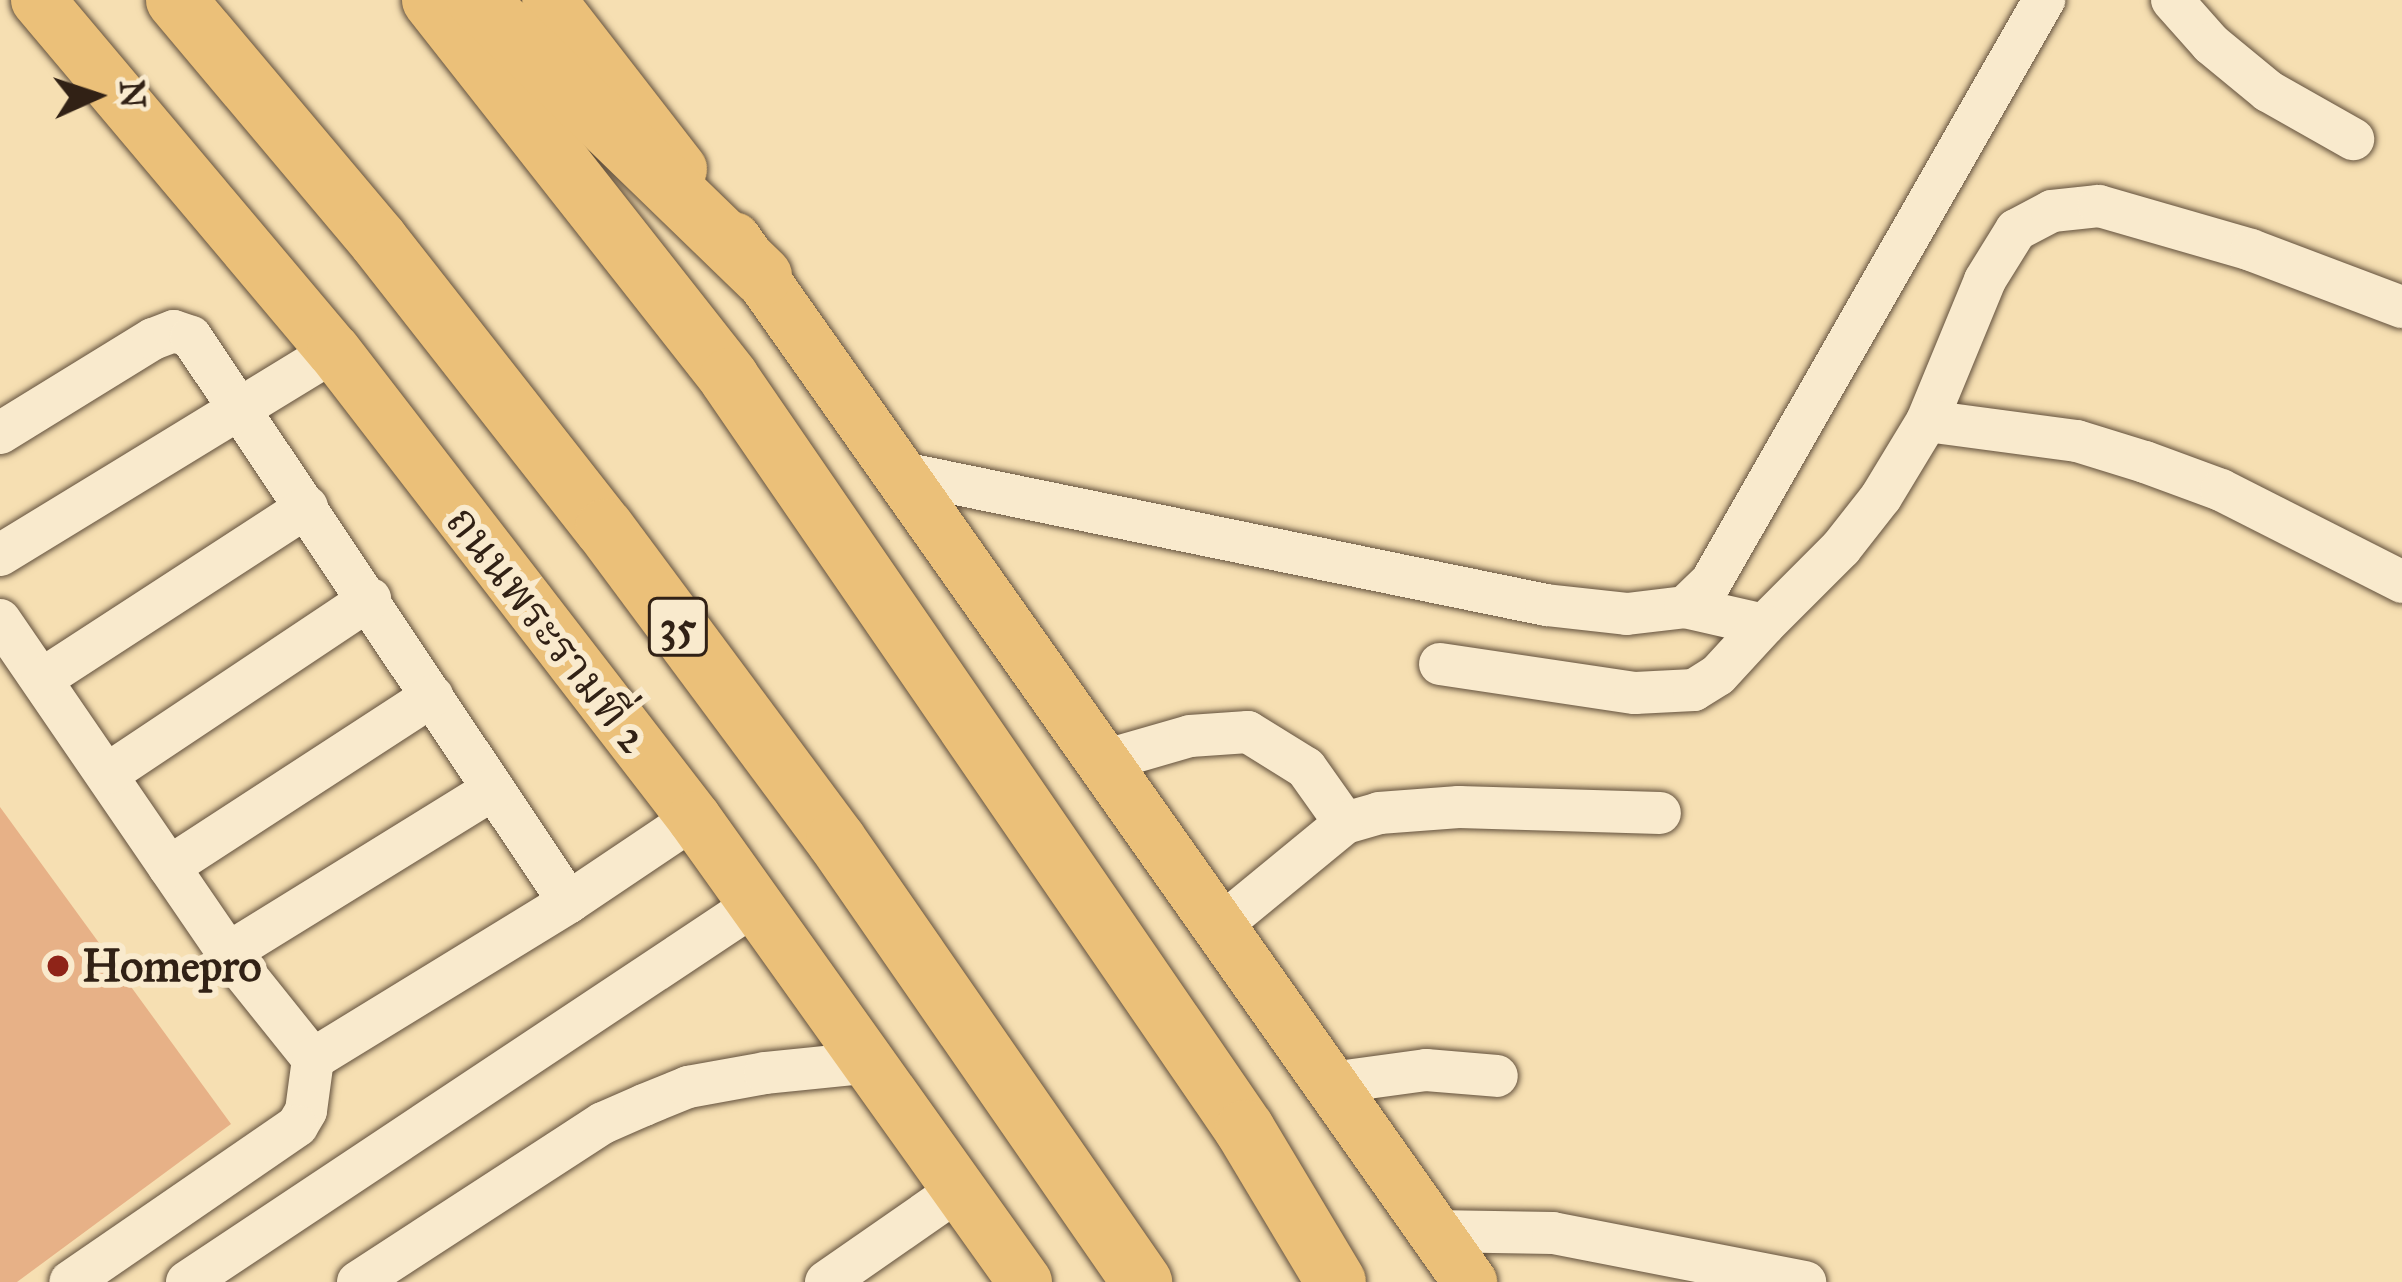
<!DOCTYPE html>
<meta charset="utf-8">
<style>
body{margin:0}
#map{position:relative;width:2402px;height:1282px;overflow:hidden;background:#f6dfb2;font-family:"IM FELL Great Primer","Noto Serif Thai",serif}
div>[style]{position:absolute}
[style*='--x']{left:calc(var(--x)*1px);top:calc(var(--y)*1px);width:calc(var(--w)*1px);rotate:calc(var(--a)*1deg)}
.building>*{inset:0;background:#e7b187}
.roads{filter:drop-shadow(0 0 3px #62503c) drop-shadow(0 0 3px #62503c)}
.minor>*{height:42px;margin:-21px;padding:0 21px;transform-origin:21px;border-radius:21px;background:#f9eacd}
.major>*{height:54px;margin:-27px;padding:0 27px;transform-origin:27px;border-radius:27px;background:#ebc079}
.highway>*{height:60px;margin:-30px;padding:0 30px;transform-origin:30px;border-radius:30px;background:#ebc079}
.dots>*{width:33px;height:33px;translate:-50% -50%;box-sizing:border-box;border:6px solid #f9eacd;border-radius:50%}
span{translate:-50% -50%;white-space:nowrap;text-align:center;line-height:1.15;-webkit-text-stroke:12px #f9eacd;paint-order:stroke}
.shield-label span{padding:3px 9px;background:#f9eacd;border:3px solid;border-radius:9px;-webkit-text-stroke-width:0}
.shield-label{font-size:42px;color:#312115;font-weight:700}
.street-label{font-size:45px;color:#312115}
.poi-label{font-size:45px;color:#312115;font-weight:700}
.left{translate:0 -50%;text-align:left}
.north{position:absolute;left:36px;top:36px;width:120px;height:120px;-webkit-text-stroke:9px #f9eacd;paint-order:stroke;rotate:87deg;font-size:33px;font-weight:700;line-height:48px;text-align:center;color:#312115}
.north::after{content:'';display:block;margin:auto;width:42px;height:54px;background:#312115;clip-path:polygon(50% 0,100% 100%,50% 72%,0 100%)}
</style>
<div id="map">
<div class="building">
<div style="clip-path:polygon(0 807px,231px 1124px,17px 1282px,0 1282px)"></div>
</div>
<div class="roads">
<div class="minor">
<div style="--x:2172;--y:0;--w:59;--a:48.4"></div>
<div style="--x:2211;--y:44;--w:74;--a:39.5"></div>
<div style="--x:2268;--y:91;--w:98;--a:29.5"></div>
<div style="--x:1927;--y:421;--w:152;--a:-67.6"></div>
<div style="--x:1985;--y:280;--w:59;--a:-58.2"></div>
<div style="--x:2016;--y:230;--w:41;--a:-27.8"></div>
<div style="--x:2052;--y:211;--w:47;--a:-6.1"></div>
<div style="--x:2099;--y:206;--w:158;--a:16.1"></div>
<div style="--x:2251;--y:250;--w:161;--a:20.7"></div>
<div style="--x:0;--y:433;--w:180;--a:-31.6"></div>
<div style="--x:153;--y:339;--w:22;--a:-21"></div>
<div style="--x:174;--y:331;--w:18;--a:19"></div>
<div style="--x:191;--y:337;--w:680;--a:56.22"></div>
<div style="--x:903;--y:473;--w:656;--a:11.6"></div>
<div style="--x:1546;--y:605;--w:81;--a:6.3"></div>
<div style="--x:1627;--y:614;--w:58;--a:-6.9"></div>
<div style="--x:1685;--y:607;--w:36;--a:-44"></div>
<div style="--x:1711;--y:582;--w:671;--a:-60.22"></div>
<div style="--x:0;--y:555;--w:391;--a:-31.4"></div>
<div style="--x:1685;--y:607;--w:81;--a:12.8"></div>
<div style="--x:1764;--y:625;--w:109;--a:-45"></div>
<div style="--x:1841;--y:548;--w:65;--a:-51.9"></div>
<div style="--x:1881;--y:497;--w:89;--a:-58.8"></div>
<div style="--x:1927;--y:421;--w:151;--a:7.6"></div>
<div style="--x:2077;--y:441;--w:71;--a:17.2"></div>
<div style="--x:2145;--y:462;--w:81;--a:20.2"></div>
<div style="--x:2221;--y:490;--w:203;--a:26.9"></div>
<div style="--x:0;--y:620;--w:404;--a:55.6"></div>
<div style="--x:228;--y:953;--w:136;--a:51.3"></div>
<div style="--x:313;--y:1059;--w:52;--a:97.7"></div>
<div style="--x:306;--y:1111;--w:17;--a:121"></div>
<div style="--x:297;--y:1126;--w:275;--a:145.5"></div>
<div style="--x:1440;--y:664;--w:197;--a:8.5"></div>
<div style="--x:1635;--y:693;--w:59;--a:-2.9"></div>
<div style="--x:1694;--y:690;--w:28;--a:-32"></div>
<div style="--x:1718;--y:675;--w:68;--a:-47.4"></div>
<div style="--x:42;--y:679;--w:316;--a:-33"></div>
<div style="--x:1107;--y:760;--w:86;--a:-16.1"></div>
<div style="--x:1190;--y:736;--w:58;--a:-3.9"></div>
<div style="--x:1248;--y:732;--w:68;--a:31.8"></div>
<div style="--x:1306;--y:768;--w:67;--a:54.7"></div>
<div style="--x:109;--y:773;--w:314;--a:-33.7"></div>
<div style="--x:169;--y:867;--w:314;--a:-33"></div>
<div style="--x:1221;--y:925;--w:161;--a:-39.4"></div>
<div style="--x:1345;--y:823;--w:35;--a:-16"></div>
<div style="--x:1379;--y:813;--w:80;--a:-4.3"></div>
<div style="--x:1459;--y:807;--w:201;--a:1.7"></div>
<div style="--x:228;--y:953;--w:312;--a:-31.7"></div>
<div style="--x:313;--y:1059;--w:300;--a:-31.5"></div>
<div style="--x:569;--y:902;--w:151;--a:-33.9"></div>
<div style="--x:1331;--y:1083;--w:96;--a:-7.8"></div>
<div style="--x:1426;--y:1070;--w:71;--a:4.8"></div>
<div style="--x:1435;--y:1231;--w:118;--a:1"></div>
<div style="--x:1553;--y:1233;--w:257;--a:11"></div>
<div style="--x:187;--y:1282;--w:685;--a:-33.62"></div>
<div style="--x:358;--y:1282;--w:292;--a:-33"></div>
<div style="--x:603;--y:1123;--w:45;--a:-23.7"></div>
<div style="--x:644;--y:1105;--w:48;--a:-22.2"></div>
<div style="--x:688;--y:1087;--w:78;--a:-10.3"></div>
<div style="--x:765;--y:1073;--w:109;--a:-5.8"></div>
<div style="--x:826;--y:1282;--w:165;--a:-34.8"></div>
</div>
<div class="major">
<div style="--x:38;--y:0;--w:459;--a:49.9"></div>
<div style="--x:334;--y:351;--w:590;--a:52.37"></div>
<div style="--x:694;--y:818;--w:570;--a:54.5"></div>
<div style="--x:549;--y:0;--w:214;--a:52.2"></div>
<div style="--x:734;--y:239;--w:1277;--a:54.79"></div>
</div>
<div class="highway">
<div style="--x:176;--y:0;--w:314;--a:49.9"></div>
<div style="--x:378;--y:240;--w:367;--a:51.9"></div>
<div style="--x:605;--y:529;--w:387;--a:53.4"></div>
<div style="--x:836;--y:840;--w:538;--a:55.3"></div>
<div style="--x:432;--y:0;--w:481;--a:51.8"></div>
<div style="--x:729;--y:378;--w:912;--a:55.54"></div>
<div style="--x:1245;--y:1130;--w:177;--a:59.1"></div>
<div style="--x:477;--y:0;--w:397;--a:44.1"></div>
</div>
</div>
<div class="dots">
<div style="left:58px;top:966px;background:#8f2418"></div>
</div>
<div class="shield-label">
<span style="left:678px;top:627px">35</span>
</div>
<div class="street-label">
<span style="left:548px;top:629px;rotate:52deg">ถนนพระรามที่ 2</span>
</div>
<div class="poi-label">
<span class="left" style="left:82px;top:966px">Homepro</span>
</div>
<div class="north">N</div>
</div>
